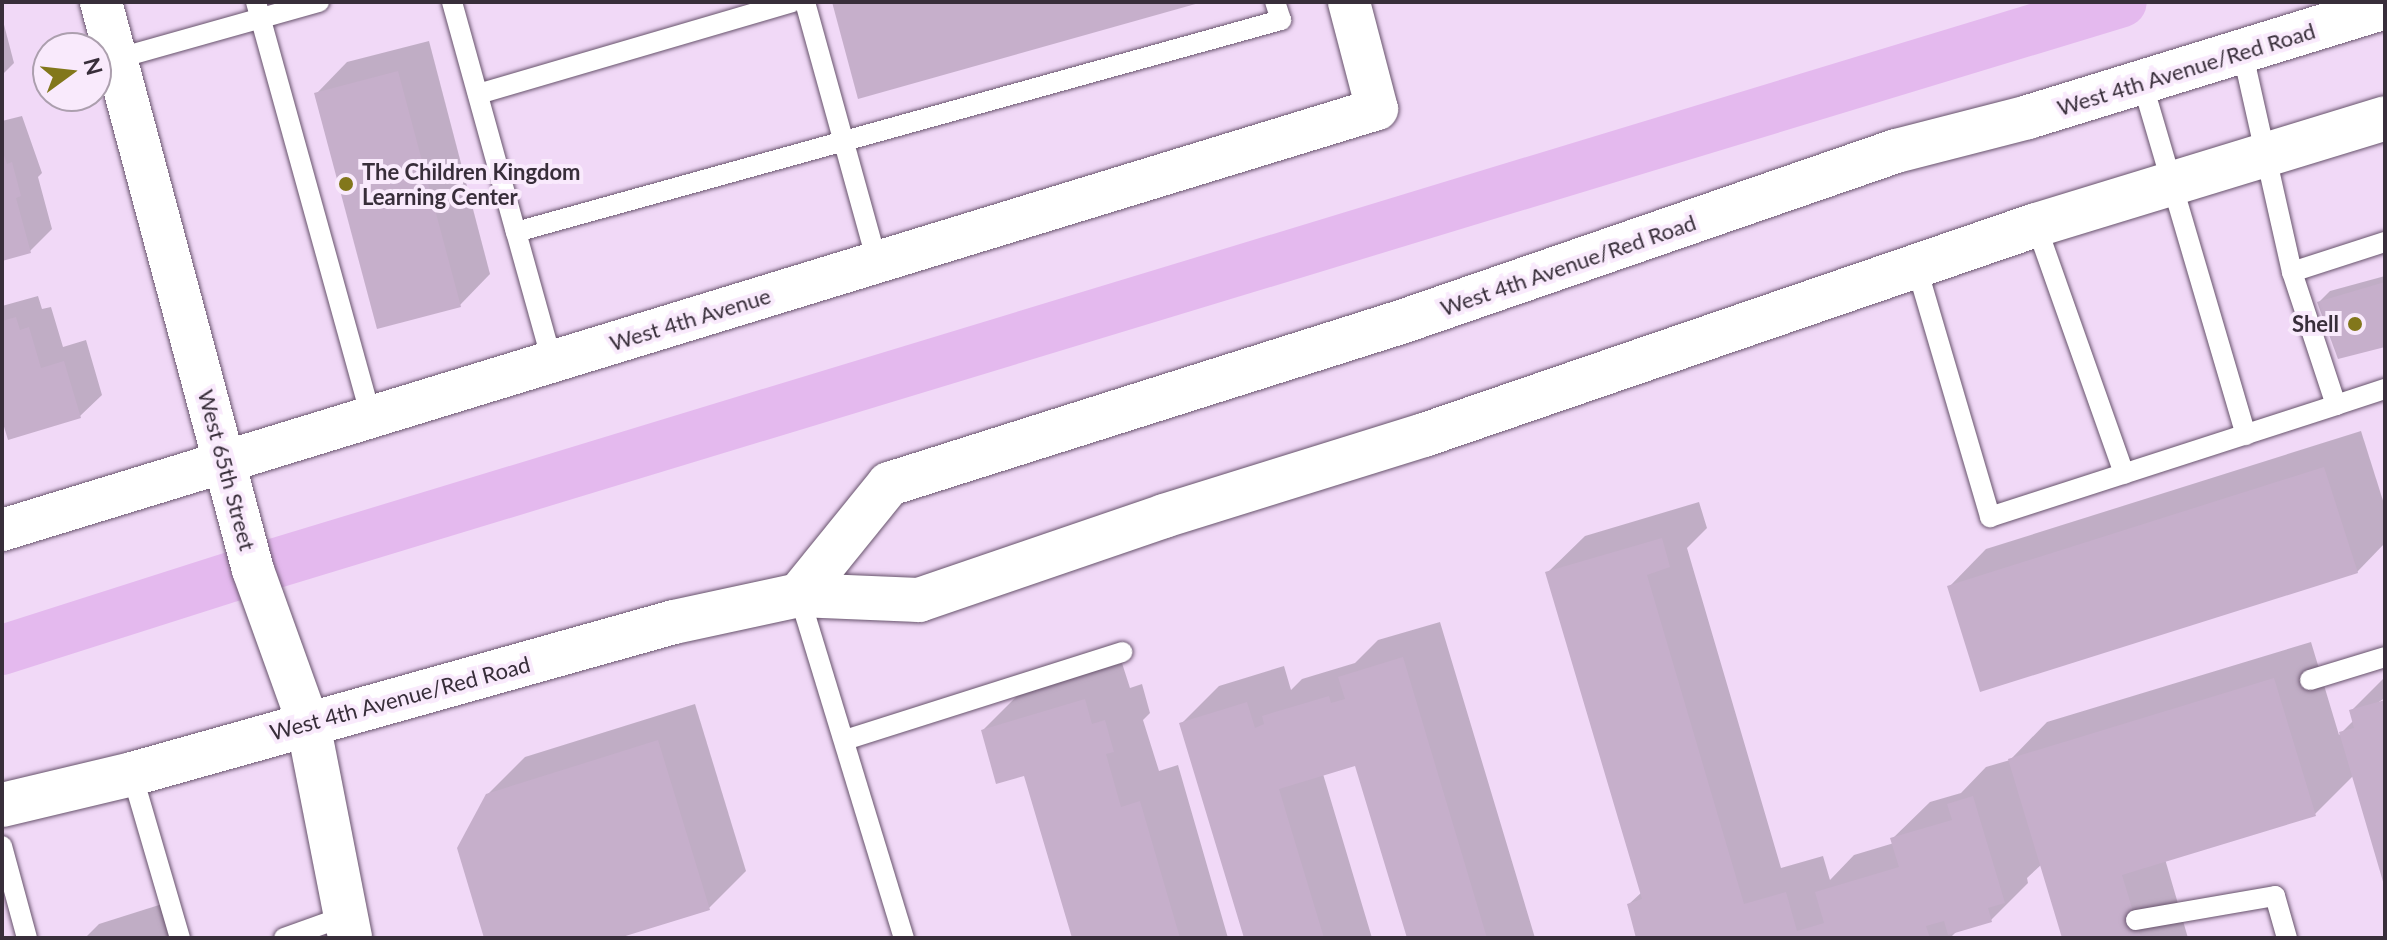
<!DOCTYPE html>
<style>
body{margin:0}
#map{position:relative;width:2387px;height:940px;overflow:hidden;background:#f1d9f7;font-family:Lato,sans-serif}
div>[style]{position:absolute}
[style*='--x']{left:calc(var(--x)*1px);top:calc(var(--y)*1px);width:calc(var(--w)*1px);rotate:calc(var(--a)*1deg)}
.shadow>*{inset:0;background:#0003}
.canal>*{height:50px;margin:-25px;padding:0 25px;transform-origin:25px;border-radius:25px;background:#e4b9ee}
.building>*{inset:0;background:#c6afcb}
.roads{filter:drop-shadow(0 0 2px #67536c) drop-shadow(0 0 2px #67536c)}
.lane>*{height:20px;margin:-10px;padding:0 10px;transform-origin:10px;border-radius:10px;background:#fff}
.street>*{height:42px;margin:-21px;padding:0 21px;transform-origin:21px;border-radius:21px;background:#fff}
.secondary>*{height:44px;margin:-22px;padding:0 22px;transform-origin:22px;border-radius:22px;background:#fff}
.primary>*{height:44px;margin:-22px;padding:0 22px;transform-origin:22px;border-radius:22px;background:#fff}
.dots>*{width:22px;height:22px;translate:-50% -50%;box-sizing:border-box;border:4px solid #f9eafc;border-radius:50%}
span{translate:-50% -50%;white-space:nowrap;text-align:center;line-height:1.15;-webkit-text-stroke:8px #f9eafc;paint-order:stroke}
.street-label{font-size:22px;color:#382e3a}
.poi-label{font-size:22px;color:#382e3a;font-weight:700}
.left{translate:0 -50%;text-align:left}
.right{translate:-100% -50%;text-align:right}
.frame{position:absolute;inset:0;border:4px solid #382e3a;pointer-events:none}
.north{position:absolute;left:32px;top:32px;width:80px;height:80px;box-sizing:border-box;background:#f9eafc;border:2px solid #ac9fae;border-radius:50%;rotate:75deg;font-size:22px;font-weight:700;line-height:32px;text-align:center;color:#382e3a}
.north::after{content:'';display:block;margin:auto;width:28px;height:36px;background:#82771b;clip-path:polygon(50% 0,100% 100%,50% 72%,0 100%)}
</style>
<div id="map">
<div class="shadow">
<div style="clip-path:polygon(2px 17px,14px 63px,2px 75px)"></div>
<div style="clip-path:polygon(429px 41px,490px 274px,460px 305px,317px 93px,347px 62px)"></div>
<div style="clip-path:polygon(22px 116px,42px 173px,38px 177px,52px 229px,30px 251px,2px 259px,2px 121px)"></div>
<div style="clip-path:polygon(2385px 276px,2385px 345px,2319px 302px,2330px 291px)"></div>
<div style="clip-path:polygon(38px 296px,42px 309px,51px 307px,63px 347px,86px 340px,102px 395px,80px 416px,2px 412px,2px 306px)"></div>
<div style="clip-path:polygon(2361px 431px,2385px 507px,2385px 543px,2357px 572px,1949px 587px,1986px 549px)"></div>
<div style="clip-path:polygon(1699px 502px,1707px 528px,1687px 548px,1781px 868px,1823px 856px,1830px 880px,1854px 855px,1894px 843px,1892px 839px,1930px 802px,1961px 793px,1986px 767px,2010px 760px,2047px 722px,2311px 642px,2339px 735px,2354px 720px,2351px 711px,2385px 677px,2385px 698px,2374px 705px,2385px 702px,2385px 881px,2354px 775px,2315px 814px,2165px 859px,2188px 938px,2064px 938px,2042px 864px,2027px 878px,2028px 883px,1991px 920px,1958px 930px,1950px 938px,1639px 938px,1629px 904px,1642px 892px,1547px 573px,1585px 536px)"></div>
<div style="clip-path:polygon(1440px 622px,1535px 938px,1409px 938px,1357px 764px,1323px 774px,1372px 938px,1246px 938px,1182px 723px,1219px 686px,1284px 666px,1291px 690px,1302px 679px,1355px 663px,1378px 640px)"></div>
<div style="clip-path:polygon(1122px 663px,1130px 688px,1142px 684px,1150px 713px,1143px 720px,1159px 771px,1178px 765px,1228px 938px,1074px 938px,1026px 774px,983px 730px,1020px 693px)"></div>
<div style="clip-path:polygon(695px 704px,746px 871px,709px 908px,612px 938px,486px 938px,487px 795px,525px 757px)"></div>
<div style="clip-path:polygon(178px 899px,190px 938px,85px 938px,99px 924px)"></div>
</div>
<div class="canal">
<div style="--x:2;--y:650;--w:263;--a:-17.7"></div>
<div style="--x:253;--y:570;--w:1953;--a:-16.9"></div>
</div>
<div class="building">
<div style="clip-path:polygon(832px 2px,1199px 2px,1199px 3px,858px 99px)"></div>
<div style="clip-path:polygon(398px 71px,461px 307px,377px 329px,314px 93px)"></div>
<div style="clip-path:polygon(2px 149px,7px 164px,12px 162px,21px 196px,16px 198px,31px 253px,2px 261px)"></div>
<div style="clip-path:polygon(2385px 282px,2385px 347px,2338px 359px,2317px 302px)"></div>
<div style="clip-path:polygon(16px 317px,20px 330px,29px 327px,41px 368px,64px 361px,81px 418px,8px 440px,2px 420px,2px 321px)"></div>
<div style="clip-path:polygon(2324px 467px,2358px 573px,1980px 692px,1947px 586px)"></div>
<div style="clip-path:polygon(1662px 538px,1670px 567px,1647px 575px,1744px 904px,1786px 892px,1797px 931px,1824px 923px,1815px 892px,1899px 867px,1890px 838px,1952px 820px,1947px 804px,1973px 796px,2005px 903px,1988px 908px,1992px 922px,1948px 935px,1944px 921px,1926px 926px,1930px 938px,1636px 938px,1627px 904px,1642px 899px,1545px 572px)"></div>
<div style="clip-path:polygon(1403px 657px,1487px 938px,1407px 938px,1355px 766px,1279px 789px,1324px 938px,1244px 938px,1179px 723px,1247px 702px,1255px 728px,1264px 724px,1262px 716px,1329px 696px,1331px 703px,1345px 699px,1338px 677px)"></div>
<div style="clip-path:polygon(2274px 678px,2316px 816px,2122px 875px,2141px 938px,2062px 938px,2008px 759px)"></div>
<div style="clip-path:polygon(1085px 699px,1092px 724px,1105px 720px,1114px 752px,1106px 754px,1121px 807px,1140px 801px,1180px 938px,1072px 938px,1024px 776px,996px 784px,981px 730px)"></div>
<div style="clip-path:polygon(2385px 700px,2385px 885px,2384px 885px,2339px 732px,2354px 728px,2349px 710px)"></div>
<div style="clip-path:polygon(658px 740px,710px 910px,619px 938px,484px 938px,457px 848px,486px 794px)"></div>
</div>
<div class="roads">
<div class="lane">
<div style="--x:256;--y:2;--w:430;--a:74.5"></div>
<div style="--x:452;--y:2;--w:239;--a:74.5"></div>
<div style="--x:805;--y:2;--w:270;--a:74.5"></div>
<div style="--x:116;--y:59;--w:211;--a:-15.7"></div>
<div style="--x:2142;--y:82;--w:368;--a:73.6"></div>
<div style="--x:478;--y:94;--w:327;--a:-16.3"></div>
<div style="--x:2036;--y:225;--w:264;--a:70.5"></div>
<div style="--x:1916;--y:265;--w:263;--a:73.6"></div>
<div style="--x:1990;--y:517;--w:364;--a:-17.9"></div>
<div style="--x:2336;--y:405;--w:140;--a:-108.3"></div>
<div style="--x:2292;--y:272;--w:227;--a:-102.7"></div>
<div style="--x:2292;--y:272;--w:98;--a:-17.9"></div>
<div style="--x:552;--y:361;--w:134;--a:-105.6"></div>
<div style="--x:516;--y:232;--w:794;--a:-15.49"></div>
<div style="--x:1281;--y:20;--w:19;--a:-108"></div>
<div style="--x:2336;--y:405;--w:52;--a:-18.1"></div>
<div style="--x:799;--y:595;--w:359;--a:73"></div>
<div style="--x:2310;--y:680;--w:78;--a:-17"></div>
<div style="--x:845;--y:740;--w:291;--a:-17.6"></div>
<div style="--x:132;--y:774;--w:171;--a:73.7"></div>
<div style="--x:2;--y:846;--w:95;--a:74.8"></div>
<div style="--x:2136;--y:920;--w:141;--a:-9.8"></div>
<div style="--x:2275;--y:896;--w:44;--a:74.1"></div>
<div style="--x:284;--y:938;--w:63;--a:-19.6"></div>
</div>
<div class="street">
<div style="--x:101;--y:2;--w:588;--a:75.02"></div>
<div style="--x:253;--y:570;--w:163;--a:70.2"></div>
<div style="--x:2;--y:530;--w:1438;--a:-17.02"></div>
<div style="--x:1377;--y:109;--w:111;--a:-104.7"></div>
</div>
<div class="secondary">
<div style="--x:308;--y:723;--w:219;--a:78.9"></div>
</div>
<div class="primary">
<div style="--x:799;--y:595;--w:143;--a:-51"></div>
<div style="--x:889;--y:484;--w:540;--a:-17.56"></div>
<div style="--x:1404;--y:321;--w:521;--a:-19.06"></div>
<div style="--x:1896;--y:151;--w:136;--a:-14.4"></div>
<div style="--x:2028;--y:117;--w:374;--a:-17.1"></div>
<div style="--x:2;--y:805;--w:134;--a:-13.4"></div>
<div style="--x:132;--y:774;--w:563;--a:-15.67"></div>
<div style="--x:674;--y:622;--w:128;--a:-12.2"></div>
<div style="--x:799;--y:595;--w:120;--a:2.4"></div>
<div style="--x:919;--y:600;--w:259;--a:-18.9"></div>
<div style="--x:1164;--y:516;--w:272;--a:-17.3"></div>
<div style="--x:1424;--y:435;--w:647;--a:-18.94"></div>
<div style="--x:2036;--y:225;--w:365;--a:-17"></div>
</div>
</div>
<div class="dots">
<div style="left:346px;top:184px;background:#82771b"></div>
<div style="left:2355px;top:324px;background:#82771b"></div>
</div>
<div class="street-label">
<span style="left:2186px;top:69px;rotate:-17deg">West 4th Avenue/Red Road</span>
<span style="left:1568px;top:265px;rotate:-19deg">West 4th Avenue/Red Road</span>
<span style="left:690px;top:319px;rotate:-17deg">West 4th Avenue</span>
<span style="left:227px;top:470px;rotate:75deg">West 65th Street</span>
<span style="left:400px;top:698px;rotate:-15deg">West 4th Avenue/Red Road</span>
</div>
<div class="poi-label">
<span class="left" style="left:362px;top:184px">The Children Kingdom<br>Learning Center</span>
<span class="right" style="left:2339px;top:324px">Shell</span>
</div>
<div class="frame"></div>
<div class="north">N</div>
</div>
